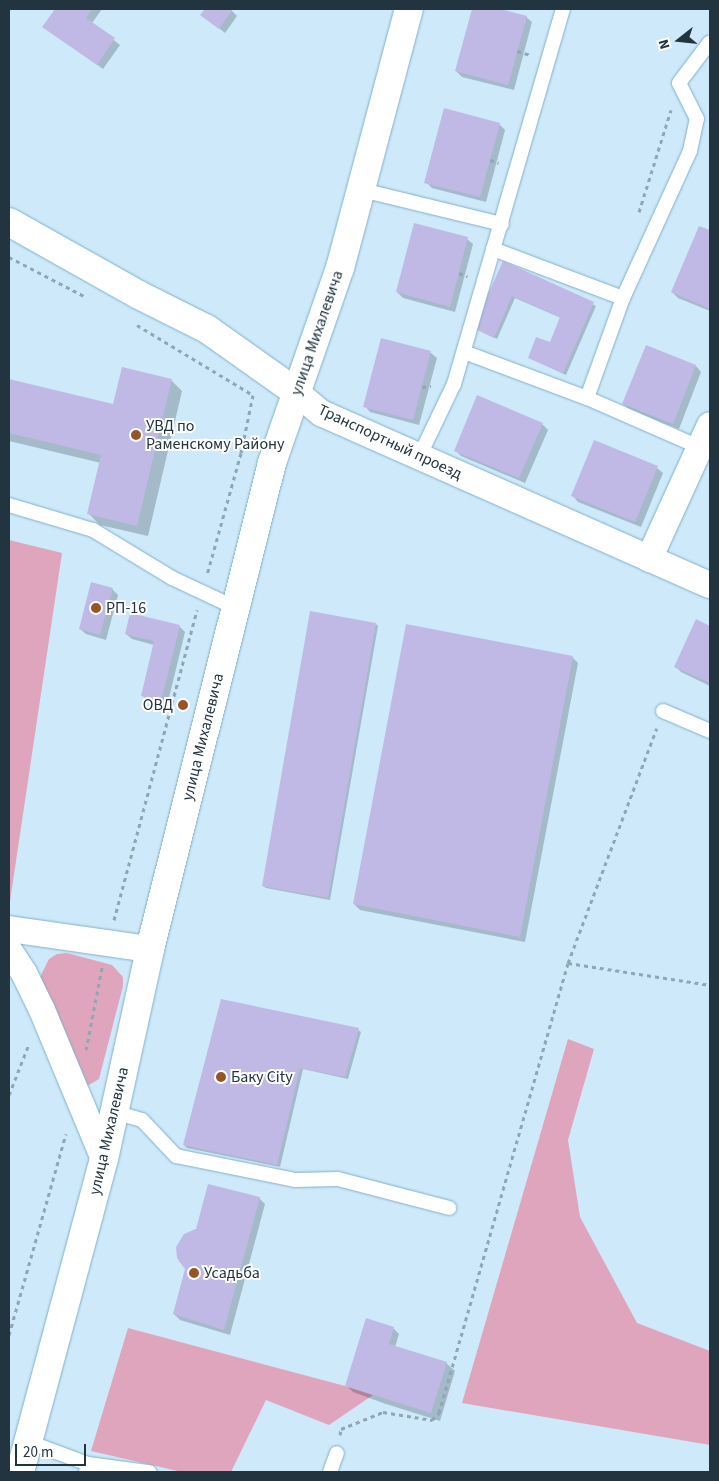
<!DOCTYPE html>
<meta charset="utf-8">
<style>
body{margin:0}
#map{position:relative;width:719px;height:1481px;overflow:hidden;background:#cde9fa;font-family:"Source Sans 3",sans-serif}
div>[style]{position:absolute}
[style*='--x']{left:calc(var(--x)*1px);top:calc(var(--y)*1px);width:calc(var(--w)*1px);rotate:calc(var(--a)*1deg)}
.green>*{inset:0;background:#dfa5bc}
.shadow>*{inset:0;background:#0003}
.building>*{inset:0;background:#c1b9e5}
.path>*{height:3px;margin-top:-1.5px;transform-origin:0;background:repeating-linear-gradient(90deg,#8ea7b5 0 4px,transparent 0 8px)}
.roads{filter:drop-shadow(0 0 1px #81b0ca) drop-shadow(0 0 1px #81b0ca)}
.lane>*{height:14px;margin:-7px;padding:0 7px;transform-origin:7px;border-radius:7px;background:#fff}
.street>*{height:26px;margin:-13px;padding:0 13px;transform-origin:13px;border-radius:13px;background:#fff}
.secondary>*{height:28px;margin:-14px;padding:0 14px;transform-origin:14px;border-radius:14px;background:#fff}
.dots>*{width:14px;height:14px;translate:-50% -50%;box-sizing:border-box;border:2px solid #fff;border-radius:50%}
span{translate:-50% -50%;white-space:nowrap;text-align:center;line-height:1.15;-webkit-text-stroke:4px #fff;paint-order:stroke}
.street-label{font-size:16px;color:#21343f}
.poi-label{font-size:16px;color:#21343f}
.left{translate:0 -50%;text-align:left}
.right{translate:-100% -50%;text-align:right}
.frame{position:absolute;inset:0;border:10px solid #21343f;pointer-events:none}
.north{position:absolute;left:654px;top:15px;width:50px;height:50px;-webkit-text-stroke:4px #fff;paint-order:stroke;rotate:254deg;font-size:14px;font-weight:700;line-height:20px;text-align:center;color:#21343f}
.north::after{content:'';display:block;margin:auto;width:18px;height:22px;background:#21343f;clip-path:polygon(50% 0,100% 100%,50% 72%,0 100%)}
.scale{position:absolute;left:15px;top:1444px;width:71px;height:22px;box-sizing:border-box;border:2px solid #21343f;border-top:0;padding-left:6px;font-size:15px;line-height:18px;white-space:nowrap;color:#21343f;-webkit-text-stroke:4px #fff;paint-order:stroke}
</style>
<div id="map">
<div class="green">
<div style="clip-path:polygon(9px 540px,62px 553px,9px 908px)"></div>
<div style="clip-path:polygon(67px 953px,112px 965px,123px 977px,123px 986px,99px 1079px,87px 1086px,41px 981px,41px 975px,49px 959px,57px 954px)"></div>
<div style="clip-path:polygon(568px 1039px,594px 1049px,568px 1140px,580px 1217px,637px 1323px,710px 1351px,710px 1445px,462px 1403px)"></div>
<div style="clip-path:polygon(128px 1328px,345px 1386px,373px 1395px,329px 1425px,266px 1400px,231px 1472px,182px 1472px,91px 1451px)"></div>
</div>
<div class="shadow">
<div style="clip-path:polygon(56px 9px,102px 9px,92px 23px,120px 45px,103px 69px,44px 26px)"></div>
<div style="clip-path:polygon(207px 9px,230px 9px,237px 16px,225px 33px,202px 15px)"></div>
<div style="clip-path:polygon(473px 9px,496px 9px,526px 17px,532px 22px,514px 90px,462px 77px,456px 71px)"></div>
<div style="clip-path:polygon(499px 124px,505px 130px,486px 202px,432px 188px,426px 182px)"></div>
<div style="clip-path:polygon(699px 227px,710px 232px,710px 311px,678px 298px,672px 292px)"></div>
<div style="clip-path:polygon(467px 239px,473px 244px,455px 312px,403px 298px,397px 292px)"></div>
<div style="clip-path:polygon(504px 263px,596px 306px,566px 375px,529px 358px,550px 343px,561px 318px,515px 298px,497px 339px,475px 328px)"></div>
<div style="clip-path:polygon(382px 340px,431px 353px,437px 358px,419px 425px,370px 412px,365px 406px)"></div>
<div style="clip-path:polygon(647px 347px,696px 366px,701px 372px,679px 429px,629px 409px,624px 404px)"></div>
<div style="clip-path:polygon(9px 380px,114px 405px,171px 380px,182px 391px,148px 536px,100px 525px,89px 514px,101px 463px,9px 441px)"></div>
<div style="clip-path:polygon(542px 424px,548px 430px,525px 483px,461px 456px,455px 450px)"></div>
<div style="clip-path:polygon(657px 468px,663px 473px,641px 527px,578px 502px,573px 496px)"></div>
<div style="clip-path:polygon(112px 589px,118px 595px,106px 640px,86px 634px,80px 629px)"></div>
<div style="clip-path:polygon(696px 621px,710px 628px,710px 686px,681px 672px,675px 666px)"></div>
<div style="clip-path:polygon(376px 624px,378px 626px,330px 900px,266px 888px,263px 886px)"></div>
<div style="clip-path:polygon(179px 626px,185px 632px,167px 706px,148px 701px,142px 695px,154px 645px,132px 639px,126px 634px)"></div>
<div style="clip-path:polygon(572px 657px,578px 663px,525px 942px,360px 910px,354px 904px)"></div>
<div style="clip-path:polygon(222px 1001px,358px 1030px,361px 1032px,348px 1079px,303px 1069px,280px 1167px,187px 1148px,184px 1145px)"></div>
<div style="clip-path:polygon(259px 1198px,265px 1204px,230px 1335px,180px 1320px,174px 1314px,186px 1269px,179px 1261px,177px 1253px,181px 1239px,186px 1234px)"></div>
<div style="clip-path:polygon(393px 1328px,399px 1334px,395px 1347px,446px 1363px,455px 1371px,440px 1421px,383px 1403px,353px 1392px,347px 1386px)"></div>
</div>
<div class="building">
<div style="clip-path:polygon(55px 9px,92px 9px,86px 18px,115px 38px,97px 65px,42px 27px)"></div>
<div style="clip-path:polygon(205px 9px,233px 9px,219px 29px,200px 15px)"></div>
<div style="clip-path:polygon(472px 9px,501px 9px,527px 16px,508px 85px,455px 71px)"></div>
<div style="clip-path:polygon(444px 108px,500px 123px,480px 197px,424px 183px)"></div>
<div style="clip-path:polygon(414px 223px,468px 237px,450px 307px,396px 292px)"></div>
<div style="clip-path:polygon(699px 226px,710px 230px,710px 309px,671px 292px)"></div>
<div style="clip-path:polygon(503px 261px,594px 302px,563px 373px,528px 358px,536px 337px,550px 342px,560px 317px,512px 296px,494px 338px,473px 328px)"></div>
<div style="clip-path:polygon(381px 338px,431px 351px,413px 420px,363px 407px)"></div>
<div style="clip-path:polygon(646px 345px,696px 365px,673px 424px,622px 404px)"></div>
<div style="clip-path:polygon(122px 367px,172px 379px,137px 526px,87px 514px,101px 455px,9px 433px,9px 379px,113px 404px)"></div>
<div style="clip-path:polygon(477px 395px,543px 423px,519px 478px,454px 451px)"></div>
<div style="clip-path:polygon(594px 440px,658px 466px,635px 522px,571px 496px)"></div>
<div style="clip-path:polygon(91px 582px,113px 588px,100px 635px,79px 629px)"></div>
<div style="clip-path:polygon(310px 611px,376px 623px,328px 898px,262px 886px)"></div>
<div style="clip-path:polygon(130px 613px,180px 625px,161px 701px,141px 696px,154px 641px,125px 634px)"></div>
<div style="clip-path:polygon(696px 619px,710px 626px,710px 683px,674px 667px)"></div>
<div style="clip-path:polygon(406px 624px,573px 656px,520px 937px,353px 904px)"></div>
<div style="clip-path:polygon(221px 999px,359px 1028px,345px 1077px,300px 1068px,277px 1165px,183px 1145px)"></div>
<div style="clip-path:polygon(208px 1184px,260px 1197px,224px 1330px,173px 1314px,185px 1269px,177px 1258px,176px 1247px,184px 1234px,196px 1229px)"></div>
<div style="clip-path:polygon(366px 1318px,394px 1327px,389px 1344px,447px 1362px,431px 1413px,345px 1386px)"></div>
</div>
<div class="path">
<div style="--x:517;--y:51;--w:15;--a:16"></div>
<div style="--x:490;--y:160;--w:9;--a:18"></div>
<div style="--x:639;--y:212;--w:107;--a:-72.6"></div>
<div style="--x:9;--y:257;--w:87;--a:27.5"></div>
<div style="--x:459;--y:273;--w:9;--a:21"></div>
<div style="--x:137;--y:325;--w:135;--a:31.1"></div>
<div style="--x:253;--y:395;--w:59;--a:101.7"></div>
<div style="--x:241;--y:453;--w:127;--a:105.6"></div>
<div style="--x:422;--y:387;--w:9;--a:-6"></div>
<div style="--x:114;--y:920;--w:321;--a:-75"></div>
<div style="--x:568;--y:963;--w:144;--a:8.8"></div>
<div style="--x:86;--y:1050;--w:84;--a:-79"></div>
<div style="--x:9;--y:1095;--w:55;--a:-68.6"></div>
<div style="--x:9;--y:1335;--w:209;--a:-74.2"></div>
<div style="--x:340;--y:1435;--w:6;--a:-81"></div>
<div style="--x:341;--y:1429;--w:45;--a:-22"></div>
<div style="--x:383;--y:1412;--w:50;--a:9.3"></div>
<div style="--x:432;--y:1420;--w:10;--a:-45"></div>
<div style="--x:439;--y:1413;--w:468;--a:-74"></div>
<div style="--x:568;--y:963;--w:251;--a:-69.3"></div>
</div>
<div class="roads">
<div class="lane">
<div style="--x:362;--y:190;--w:144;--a:13.7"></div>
<div style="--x:493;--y:249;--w:139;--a:20.7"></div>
<div style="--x:623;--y:298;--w:106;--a:109.8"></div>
<div style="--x:623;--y:298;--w:162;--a:-65.5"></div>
<div style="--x:690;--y:151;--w:33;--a:-78"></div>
<div style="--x:697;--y:119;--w:40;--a:-116.6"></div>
<div style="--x:679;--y:83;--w:51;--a:-52.9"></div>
<div style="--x:464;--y:352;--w:131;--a:20.5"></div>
<div style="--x:587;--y:398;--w:122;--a:23.6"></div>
<div style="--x:419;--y:457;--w:81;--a:-64.4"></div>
<div style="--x:454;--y:384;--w:391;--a:-73.8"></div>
<div style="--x:9;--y:505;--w:88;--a:16.6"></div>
<div style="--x:93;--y:530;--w:92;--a:31.3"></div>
<div style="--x:172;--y:578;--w:71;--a:25.1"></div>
<div style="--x:663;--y:711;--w:51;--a:23.1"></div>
<div style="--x:114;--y:1112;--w:29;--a:16"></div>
<div style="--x:142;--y:1120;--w:50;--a:46.6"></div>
<div style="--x:176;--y:1156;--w:121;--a:11.4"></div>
<div style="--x:295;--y:1180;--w:43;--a:-1.3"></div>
<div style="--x:338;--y:1179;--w:115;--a:14.6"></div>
<div style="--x:29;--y:1442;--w:63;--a:20.4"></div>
<div style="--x:88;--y:1464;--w:8;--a:104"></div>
<div style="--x:88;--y:1464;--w:62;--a:7.5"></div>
<div style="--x:330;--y:1472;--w:20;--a:-70"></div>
</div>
<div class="street">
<div style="--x:296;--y:392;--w:33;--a:40"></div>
<div style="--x:321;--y:413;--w:425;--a:23.9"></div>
<div style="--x:649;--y:559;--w:147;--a:-65.5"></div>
<div style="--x:9;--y:929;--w:142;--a:8.1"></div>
<div style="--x:9;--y:950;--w:27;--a:57"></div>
<div style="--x:24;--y:973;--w:41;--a:64.1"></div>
<div style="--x:42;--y:1010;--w:161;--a:67.4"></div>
</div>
<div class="secondary">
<div style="--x:9;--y:222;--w:149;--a:29.3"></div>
<div style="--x:139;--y:295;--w:76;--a:26.6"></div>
<div style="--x:207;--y:329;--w:109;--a:35.3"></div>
<div style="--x:20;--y:1472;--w:324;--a:-75"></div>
<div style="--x:104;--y:1159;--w:215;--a:-77.6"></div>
<div style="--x:150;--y:949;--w:501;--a:-75.91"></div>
<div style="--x:272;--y:463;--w:207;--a:-70.8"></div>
<div style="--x:340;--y:268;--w:268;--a:-75.1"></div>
</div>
</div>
<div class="dots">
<div style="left:136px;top:435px;background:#975424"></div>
<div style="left:96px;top:608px;background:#975424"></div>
<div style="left:183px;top:705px;background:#975424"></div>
<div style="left:221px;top:1077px;background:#975424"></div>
<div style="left:194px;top:1273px;background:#975424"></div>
</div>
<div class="street-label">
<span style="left:317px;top:333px;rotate:-71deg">улица Михалевича</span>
<span style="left:390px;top:442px;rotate:25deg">Транспортный проезд</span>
<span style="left:203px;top:737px;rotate:-76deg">улица Михалевича</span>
<span style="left:109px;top:1131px;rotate:-77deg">улица Михалевича</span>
</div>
<div class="poi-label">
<span class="left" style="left:146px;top:435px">УВД по<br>Раменскому Району</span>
<span class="left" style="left:106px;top:608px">РП-16</span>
<span class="right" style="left:173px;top:705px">ОВД</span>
<span class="left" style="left:231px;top:1077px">Баку City</span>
<span class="left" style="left:204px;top:1273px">Усадьба</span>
</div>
<div class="frame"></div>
<div class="north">N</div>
<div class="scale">20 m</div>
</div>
